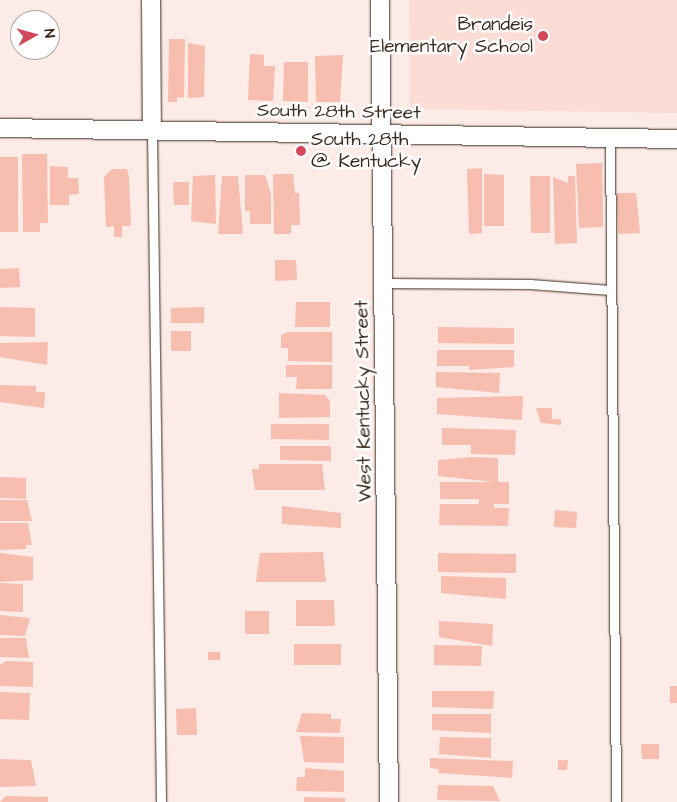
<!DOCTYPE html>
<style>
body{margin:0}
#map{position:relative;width:677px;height:802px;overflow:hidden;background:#fdebe7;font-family:"Architects Daughter",sans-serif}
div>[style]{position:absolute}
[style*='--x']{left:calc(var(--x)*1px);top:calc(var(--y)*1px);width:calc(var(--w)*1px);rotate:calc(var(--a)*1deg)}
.built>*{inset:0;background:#fbddd6}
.building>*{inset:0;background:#f7bdaf}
.roads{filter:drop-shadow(0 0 1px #3b2a1e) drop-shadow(0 0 1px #3b2a1e)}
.lane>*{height:9px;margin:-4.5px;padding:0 4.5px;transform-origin:4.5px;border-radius:4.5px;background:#fff}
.street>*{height:18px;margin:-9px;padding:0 9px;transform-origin:9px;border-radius:9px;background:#fff}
.dots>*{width:14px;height:14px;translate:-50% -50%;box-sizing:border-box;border:2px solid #fff;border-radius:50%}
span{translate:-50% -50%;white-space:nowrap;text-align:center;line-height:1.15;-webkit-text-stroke:5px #fff;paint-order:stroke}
.poi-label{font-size:19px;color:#3b2a1e}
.right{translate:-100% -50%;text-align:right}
.left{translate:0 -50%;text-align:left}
.street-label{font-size:19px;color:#3b2a1e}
.north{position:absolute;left:10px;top:10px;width:50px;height:50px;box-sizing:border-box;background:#fff;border:1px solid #b1aaa5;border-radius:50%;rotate:83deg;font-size:14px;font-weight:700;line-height:20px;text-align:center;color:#3b2a1e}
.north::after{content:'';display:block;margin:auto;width:18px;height:22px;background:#d1495b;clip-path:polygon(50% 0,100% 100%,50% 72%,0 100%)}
</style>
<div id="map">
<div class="built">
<div style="clip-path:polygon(409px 0,677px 0,677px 113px,410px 109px)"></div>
</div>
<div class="building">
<div style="clip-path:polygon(169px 39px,185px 39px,184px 98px,177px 97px,177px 102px,168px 102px)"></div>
<div style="clip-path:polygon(188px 43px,205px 46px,204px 97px,188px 98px)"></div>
<div style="clip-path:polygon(250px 54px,264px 55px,264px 66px,275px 66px,273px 101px,248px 100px)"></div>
<div style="clip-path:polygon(343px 55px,340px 102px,316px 102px,315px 56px)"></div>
<div style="clip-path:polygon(284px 62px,308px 62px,308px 102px,283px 101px)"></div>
<div style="clip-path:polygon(22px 154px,47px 154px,48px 223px,40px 223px,40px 232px,23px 232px)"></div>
<div style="clip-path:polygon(0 157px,18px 157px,18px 232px,0 232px)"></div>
<div style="clip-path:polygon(602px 163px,603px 227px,579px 228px,576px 164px)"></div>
<div style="clip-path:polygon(50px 166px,68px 167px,68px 178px,78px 178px,79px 194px,69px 195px,69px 205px,50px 205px)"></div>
<div style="clip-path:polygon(482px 168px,482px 233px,469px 234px,467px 169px)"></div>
<div style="clip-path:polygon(112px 169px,127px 169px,129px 177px,131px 226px,122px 226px,122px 237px,114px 237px,114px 226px,106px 227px,104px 177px)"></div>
<div style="clip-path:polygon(273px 174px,293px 174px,295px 193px,299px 193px,300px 225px,291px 225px,291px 234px,274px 234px)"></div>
<div style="clip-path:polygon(484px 174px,504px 175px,504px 226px,484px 226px)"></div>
<div style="clip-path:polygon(215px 175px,216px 224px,191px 221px,193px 176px)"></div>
<div style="clip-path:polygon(245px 175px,265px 175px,271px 194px,271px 224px,250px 224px,250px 211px,245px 211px)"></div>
<div style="clip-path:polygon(222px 176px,238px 176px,243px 234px,218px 234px)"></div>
<div style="clip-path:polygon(530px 176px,550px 176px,550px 233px,531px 233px)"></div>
<div style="clip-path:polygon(568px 176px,575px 176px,577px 243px,555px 244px,553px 177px,568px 183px)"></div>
<div style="clip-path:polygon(173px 182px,189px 182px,189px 205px,174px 205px)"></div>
<div style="clip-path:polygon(617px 193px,636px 193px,640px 233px,618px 234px)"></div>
<div style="clip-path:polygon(275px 260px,296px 260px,297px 280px,275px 281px)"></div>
<div style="clip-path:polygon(19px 268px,20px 287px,0 288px,0 269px)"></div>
<div style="clip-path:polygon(296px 302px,330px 302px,330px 327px,295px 327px)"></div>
<div style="clip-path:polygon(0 307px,35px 308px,35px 337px,0 336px)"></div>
<div style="clip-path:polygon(204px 307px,204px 323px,171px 323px,171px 308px)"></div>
<div style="clip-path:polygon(438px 327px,514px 328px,514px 344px,438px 343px)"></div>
<div style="clip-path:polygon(171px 331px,191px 331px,191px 351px,171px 351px)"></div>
<div style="clip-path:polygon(288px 332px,332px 332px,332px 362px,288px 361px,288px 348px,281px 348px,281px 335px)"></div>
<div style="clip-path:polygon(48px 342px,47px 365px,0 357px,0 343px)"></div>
<div style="clip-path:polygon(437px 350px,514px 350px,514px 367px,469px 370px,469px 366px,437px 366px)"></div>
<div style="clip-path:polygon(286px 365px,332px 365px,332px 389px,296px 389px,297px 377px,286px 377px)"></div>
<div style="clip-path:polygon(436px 372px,500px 373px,499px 393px,436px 387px)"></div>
<div style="clip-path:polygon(0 385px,36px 386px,36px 392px,45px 392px,44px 408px,0 402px)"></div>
<div style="clip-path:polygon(279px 393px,325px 395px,330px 401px,330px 417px,279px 418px)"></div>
<div style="clip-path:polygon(523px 396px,522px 420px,437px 414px,437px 398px)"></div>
<div style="clip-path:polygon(536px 408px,552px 408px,552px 419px,561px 419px,561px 425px,541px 423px)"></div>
<div style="clip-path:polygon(271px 424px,329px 424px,329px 440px,271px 439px)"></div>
<div style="clip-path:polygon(442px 428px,516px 430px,515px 455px,471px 454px,471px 445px,442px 445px)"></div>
<div style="clip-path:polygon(280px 446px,331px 446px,331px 461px,280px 460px)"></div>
<div style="clip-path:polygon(472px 457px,498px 458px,498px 482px,509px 482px,509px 504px,494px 504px,494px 508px,509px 508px,508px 526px,439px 525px,440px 504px,479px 504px,479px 499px,440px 499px,440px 482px,495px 482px,438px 476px,438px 460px)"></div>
<div style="clip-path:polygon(259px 464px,322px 464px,325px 490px,255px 490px,252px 469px,259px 469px)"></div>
<div style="clip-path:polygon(0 477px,26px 478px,26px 499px,0 498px)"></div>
<div style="clip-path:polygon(0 500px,27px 500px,32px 521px,0 521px)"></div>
<div style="clip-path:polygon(282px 506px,341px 513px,341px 528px,282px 524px)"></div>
<div style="clip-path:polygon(555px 510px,577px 512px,576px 528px,554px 527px)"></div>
<div style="clip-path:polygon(0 523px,28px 523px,32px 545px,26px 545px,26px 549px,0 550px)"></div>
<div style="clip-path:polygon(323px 552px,326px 582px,256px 582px,260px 553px)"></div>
<div style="clip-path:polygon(0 553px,33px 557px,33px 580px,0 582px)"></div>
<div style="clip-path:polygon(438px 553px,516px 554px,516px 573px,438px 572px)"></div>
<div style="clip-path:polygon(441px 576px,506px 578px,506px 599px,441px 593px)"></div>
<div style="clip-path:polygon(0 583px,23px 584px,23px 612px,0 611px)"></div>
<div style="clip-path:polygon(296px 600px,334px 600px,335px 626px,296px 626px)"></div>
<div style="clip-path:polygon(245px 611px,269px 611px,269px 634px,245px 634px)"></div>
<div style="clip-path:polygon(0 615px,30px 618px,25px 636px,0 635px)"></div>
<div style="clip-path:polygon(439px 621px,493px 624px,492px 646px,439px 637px)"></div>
<div style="clip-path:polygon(0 638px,26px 638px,29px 658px,0 657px)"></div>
<div style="clip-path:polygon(294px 644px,341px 644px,341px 665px,294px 665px)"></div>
<div style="clip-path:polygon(434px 645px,482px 646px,481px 666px,434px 665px)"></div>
<div style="clip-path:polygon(208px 652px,220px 652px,220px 660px,208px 660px)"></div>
<div style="clip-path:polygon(6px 661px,33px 662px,33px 687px,0 686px,0 665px)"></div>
<div style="clip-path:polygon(670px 686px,677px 686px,677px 703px,670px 703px)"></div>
<div style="clip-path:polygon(432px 691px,494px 691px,493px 709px,432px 707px)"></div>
<div style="clip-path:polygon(0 692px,30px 693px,29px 720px,0 719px)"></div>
<div style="clip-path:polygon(196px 708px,197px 735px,177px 735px,176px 709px)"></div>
<div style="clip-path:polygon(302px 713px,331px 714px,331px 719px,341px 719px,340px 733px,296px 732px)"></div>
<div style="clip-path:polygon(432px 714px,491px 714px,491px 733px,432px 730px)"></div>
<div style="clip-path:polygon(300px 736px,344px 737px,344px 763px,304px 762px)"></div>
<div style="clip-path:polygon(440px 737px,491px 738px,491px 758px,439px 754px)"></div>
<div style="clip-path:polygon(641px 744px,659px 744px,659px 759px,642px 759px)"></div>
<div style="clip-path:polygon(430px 758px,513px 761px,512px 778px,438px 773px,439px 769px,430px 768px)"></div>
<div style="clip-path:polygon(0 759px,31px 760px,36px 786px,0 787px)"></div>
<div style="clip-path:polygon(558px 760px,568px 760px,567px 770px,558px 770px)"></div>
<div style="clip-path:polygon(305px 768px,344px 771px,344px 792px,296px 791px,297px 777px,305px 777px)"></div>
<div style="clip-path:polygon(438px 785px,493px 786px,500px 801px,437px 800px)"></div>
<div style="clip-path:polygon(6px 796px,48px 797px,48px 802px,0 802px)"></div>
<div style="clip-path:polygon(304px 797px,345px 798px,345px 802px,304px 802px)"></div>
</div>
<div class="roads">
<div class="lane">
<div style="--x:152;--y:131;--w:671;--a:89.23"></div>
<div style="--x:610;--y:138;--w:664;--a:89.48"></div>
<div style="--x:384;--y:283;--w:146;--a:0.4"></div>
<div style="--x:530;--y:284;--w:80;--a:4.3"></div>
</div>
<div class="street">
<div style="--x:151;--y:0;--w:131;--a:89.6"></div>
<div style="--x:380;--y:0;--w:802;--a:89.36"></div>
<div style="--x:0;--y:128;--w:677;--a:0.93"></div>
</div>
</div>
<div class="dots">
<div style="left:543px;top:36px;background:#d1495b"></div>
<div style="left:301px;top:151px;background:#d1495b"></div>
</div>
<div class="poi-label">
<span class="right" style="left:533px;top:36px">Brandeis<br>Elementary School</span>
<span class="left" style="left:311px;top:151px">South 28th<br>@ Kentucky</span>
</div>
<div class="street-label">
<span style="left:339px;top:112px;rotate:1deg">South 28th Street</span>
<span style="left:364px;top:401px;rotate:-91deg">West Kentucky Street</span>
</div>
<div class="north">N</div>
</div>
